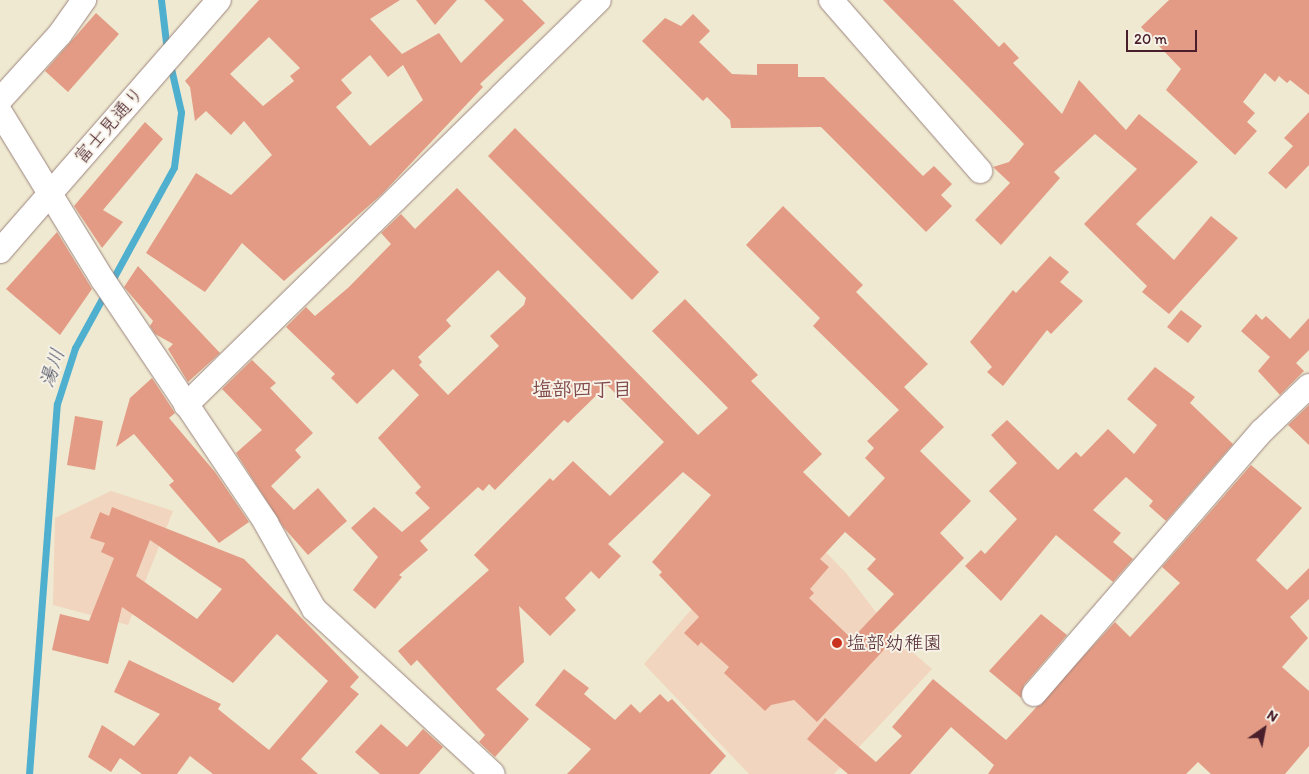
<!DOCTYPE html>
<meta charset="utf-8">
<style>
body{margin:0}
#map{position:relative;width:1309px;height:774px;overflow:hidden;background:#efe9d1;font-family:Itim,"Klee One",sans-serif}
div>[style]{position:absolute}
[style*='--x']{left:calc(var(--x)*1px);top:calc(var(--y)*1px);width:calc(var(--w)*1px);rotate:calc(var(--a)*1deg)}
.built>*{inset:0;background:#f2d5be}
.stream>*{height:7px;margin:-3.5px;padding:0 3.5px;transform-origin:3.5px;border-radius:3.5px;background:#4fafce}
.building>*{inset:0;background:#e39b85}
.roads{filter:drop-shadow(0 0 1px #9c847e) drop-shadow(0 0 1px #9c847e)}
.minor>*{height:24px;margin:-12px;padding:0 12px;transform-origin:12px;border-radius:12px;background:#fff}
.dots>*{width:14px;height:14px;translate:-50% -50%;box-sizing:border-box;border:2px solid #f7f3e8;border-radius:50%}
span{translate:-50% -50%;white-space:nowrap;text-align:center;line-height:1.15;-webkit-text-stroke:4px #f7f3e8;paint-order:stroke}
.street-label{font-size:19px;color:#4a1f2b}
.poi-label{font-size:19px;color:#4a1f2b}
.left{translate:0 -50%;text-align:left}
.water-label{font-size:20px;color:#4c5164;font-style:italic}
.neighbourhood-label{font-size:20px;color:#804a4a;font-weight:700}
.north{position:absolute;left:1239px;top:704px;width:50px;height:50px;-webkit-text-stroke:4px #f7f3e8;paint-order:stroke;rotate:33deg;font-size:14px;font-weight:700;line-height:20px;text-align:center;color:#4a1f2b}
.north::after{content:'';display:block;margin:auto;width:18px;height:22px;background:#4a1f2b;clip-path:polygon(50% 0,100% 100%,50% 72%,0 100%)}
.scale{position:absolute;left:1126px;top:30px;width:71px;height:22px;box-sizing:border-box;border:2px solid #4a1f2b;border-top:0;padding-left:6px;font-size:15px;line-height:18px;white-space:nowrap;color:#4a1f2b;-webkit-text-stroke:4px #f7f3e8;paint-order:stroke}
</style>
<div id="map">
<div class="built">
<div style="clip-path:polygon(111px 491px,173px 511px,128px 625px,53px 605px,55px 518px)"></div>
<div style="clip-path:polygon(781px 506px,846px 573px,895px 637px,932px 669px,834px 774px,749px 774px,644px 664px)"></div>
</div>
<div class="stream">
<div style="--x:161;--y:0;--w:51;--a:83.3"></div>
<div style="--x:29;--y:774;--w:371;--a:-85.7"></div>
<div style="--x:57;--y:404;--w:59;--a:-72.2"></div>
<div style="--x:75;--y:348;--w:206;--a:-61.3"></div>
<div style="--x:174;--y:167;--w:55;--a:-82.7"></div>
<div style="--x:181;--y:112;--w:49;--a:-102.9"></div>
</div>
<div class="building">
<div style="clip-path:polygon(evenodd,259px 0,400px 0,370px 19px,402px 54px,439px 33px,461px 63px,504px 20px,484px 0,522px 0,545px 23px,480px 84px,483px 87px,382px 194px,284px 281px,242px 243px,205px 292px,146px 253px,196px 173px,231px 195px,272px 155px,244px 121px,231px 135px,206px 111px,195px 121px,190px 87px,185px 81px,259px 0,269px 37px,300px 68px,290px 76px,294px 81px,263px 106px,230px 74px,269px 37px,259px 0,370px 55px,388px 77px,403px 65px,423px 100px,370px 146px,336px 107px,352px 93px,341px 80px,370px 55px)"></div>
<div style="clip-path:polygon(416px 0,457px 0,435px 25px)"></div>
<div style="clip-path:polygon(883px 0,953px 0,999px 47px,1004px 42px,1019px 58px,1013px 63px,1062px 114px,1079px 80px,1126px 130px,1139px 114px,1198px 162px,1136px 224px,1174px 260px,1211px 216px,1238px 238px,1169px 314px,1142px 292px,1147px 286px,1084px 224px,1137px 169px,1095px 134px,1054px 172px,1060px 178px,1001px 245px,975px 220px,1010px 183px,993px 167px,1009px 162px,1024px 144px)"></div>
<div style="clip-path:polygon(1169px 0,1309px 0,1309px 95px,1290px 80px,1287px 83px,1279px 76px,1275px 82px,1265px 73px,1243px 102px,1255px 113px,1247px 122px,1257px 131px,1235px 155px,1166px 90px,1181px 69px,1141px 27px)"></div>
<div style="clip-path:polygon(96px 13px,119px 34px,68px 92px,45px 71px)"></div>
<div style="clip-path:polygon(693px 14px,710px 31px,699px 42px,732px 74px,757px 75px,757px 64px,798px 64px,798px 77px,824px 77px,923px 176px,934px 166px,952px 184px,941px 195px,952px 206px,926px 232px,821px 127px,731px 128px,730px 120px,707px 97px,703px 101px,642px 41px,665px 18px,681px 26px)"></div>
<div style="clip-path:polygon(1309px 112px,1309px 165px,1286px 189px,1268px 173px,1293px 146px,1284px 138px)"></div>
<div style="clip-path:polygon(145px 122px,163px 139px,103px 210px,123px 222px,102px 248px,74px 206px)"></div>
<div style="clip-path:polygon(515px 128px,659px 272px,632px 300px,488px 156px)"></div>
<div style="clip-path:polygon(evenodd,457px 188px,698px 435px,728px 408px,652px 331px,685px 299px,758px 375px,751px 381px,822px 454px,803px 472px,849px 517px,885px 478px,865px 458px,874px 448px,867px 441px,899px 410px,813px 326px,820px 318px,746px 245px,783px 206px,863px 285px,856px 292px,928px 364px,904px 387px,944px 427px,920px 451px,971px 501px,940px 533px,964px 558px,888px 636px,893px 640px,817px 722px,794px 700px,771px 705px,765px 711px,724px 673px,729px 667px,701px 642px,698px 646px,684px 633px,699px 617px,659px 575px,662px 572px,652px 562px,711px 495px,683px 472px,608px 544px,621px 556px,599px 579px,591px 571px,565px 598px,576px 610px,550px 636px,519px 606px,524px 662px,496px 689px,529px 719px,495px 757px,479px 742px,485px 735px,417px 660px,411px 666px,398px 651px,489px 570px,474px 555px,550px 478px,553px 481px,573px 461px,610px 496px,664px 442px,607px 385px,568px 423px,564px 420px,495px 490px,489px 484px,483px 491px,478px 487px,420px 541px,428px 550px,399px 575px,402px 577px,375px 609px,353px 590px,378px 557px,351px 528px,374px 507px,402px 532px,430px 508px,415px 493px,421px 487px,378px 438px,419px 395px,393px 369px,357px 404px,331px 378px,335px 374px,286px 327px,306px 307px,315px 316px,349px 287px,391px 244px,381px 233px,401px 214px,415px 229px,457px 188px,498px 270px,526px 298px,524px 305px,490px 336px,499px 346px,448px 395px,419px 365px,422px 362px,418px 357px,451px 326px,446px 320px,498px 270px,457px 188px,845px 532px,876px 559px,867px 569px,894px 594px,852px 639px,809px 598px,814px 593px,810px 589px,829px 567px,820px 559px,845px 532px)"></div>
<div style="clip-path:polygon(57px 232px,92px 289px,60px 335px,6px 289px)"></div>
<div style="clip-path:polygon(1050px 256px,1069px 272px,1060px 282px,1083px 301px,1051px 334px,1047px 330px,1003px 386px,987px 372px,992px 367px,970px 342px,1013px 290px,1016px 293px)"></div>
<div style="clip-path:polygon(138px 266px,220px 353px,188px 382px,168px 349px,173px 344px,155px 334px,150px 326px,153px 321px,124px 287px)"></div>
<div style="clip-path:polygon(1181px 310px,1202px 326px,1188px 343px,1167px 327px)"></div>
<div style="clip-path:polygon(1256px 314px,1262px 320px,1266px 316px,1290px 339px,1309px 318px,1309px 350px,1296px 363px,1304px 371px,1280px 395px,1258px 371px,1270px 357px,1241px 331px)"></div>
<div style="clip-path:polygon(252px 360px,276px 383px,270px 388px,313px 433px,295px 450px,301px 457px,271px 486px,294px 510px,318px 488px,347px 521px,308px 555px,284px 528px,236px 453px,262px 430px,222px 389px)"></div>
<div style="clip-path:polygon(1155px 367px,1195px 397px,1190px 403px,1233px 444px,1166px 521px,1149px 506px,1153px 501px,1126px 477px,1093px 510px,1121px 533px,1113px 542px,1133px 559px,1113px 582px,1056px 535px,1001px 601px,965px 566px,981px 550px,985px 554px,1017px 519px,989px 491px,1017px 463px,991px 435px,1007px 420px,1058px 470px,1076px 452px,1081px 457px,1108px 429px,1134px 454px,1157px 425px,1127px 399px)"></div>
<div style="clip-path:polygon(152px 378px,175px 413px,169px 418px,215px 472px,249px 522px,219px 543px,169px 485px,174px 481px,134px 434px,116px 447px,130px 398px)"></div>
<div style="clip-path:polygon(1309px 405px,1309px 445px,1288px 425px)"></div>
<div style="clip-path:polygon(75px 416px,103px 421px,95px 470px,67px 465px)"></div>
<div style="clip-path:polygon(1251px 465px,1302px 508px,1256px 560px,1287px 590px,1309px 568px,1309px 599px,1290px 617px,1308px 638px,1282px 667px,1309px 691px,1309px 746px,1285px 774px,1211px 774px,1198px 762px,1186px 774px,988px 774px,994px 765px,951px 727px,910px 774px,848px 774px,807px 739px,825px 718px,876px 762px,902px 736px,892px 727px,933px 679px,1006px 740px,1115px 622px,1130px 637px,1177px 586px,1180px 583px,1162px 567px)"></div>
<div style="clip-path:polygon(evenodd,112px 507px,244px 559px,359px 677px,350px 687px,359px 694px,301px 759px,318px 774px,213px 774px,190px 756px,177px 774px,142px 774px,120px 758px,111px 772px,88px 757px,102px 725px,134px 746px,160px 714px,114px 692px,129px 660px,221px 704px,218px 709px,269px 750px,328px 681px,277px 634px,233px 683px,122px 607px,108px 664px,52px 650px,60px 614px,89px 621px,114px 558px,101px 552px,105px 543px,90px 538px,100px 512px,109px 516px,112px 507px,150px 540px,222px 589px,197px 619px,136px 576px,150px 540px)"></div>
<div style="clip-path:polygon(1041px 614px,1067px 635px,1024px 685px,1021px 698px,989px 671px)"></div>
<div style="clip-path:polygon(564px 669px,589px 688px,584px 694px,615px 720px,631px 704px,640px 713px,660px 694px,668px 702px,672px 699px,726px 756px,710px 774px,567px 774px,591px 749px,535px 705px)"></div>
<div style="clip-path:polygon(381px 724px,407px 747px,423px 729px,443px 747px,419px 774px,380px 774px,355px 752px)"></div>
</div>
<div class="roads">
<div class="minor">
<div style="--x:831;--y:0;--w:227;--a:48.9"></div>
<div style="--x:0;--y:100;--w:89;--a:-47.7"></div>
<div style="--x:60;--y:34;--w:42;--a:-54.8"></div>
<div style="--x:0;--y:112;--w:197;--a:58.5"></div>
<div style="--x:103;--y:280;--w:293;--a:56.1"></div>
<div style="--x:266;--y:523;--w:98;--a:60.8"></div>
<div style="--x:314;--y:609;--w:243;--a:42.7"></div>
<div style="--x:0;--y:251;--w:333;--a:-48.9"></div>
<div style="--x:186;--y:405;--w:578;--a:-44.44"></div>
<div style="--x:1034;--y:694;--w:348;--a:-49.1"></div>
<div style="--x:1262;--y:431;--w:65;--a:-43.8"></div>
</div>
</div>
<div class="dots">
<div style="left:837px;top:643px;background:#c8321e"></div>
</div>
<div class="street-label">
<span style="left:109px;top:125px;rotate:-49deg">富士見通り</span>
</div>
<div class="poi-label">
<span class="left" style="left:847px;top:643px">塩部幼稚園</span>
</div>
<div class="water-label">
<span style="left:52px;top:368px;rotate:-71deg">湯川</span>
</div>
<div class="neighbourhood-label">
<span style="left:582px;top:389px">塩部四丁目</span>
</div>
<div class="north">N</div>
<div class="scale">20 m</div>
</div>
